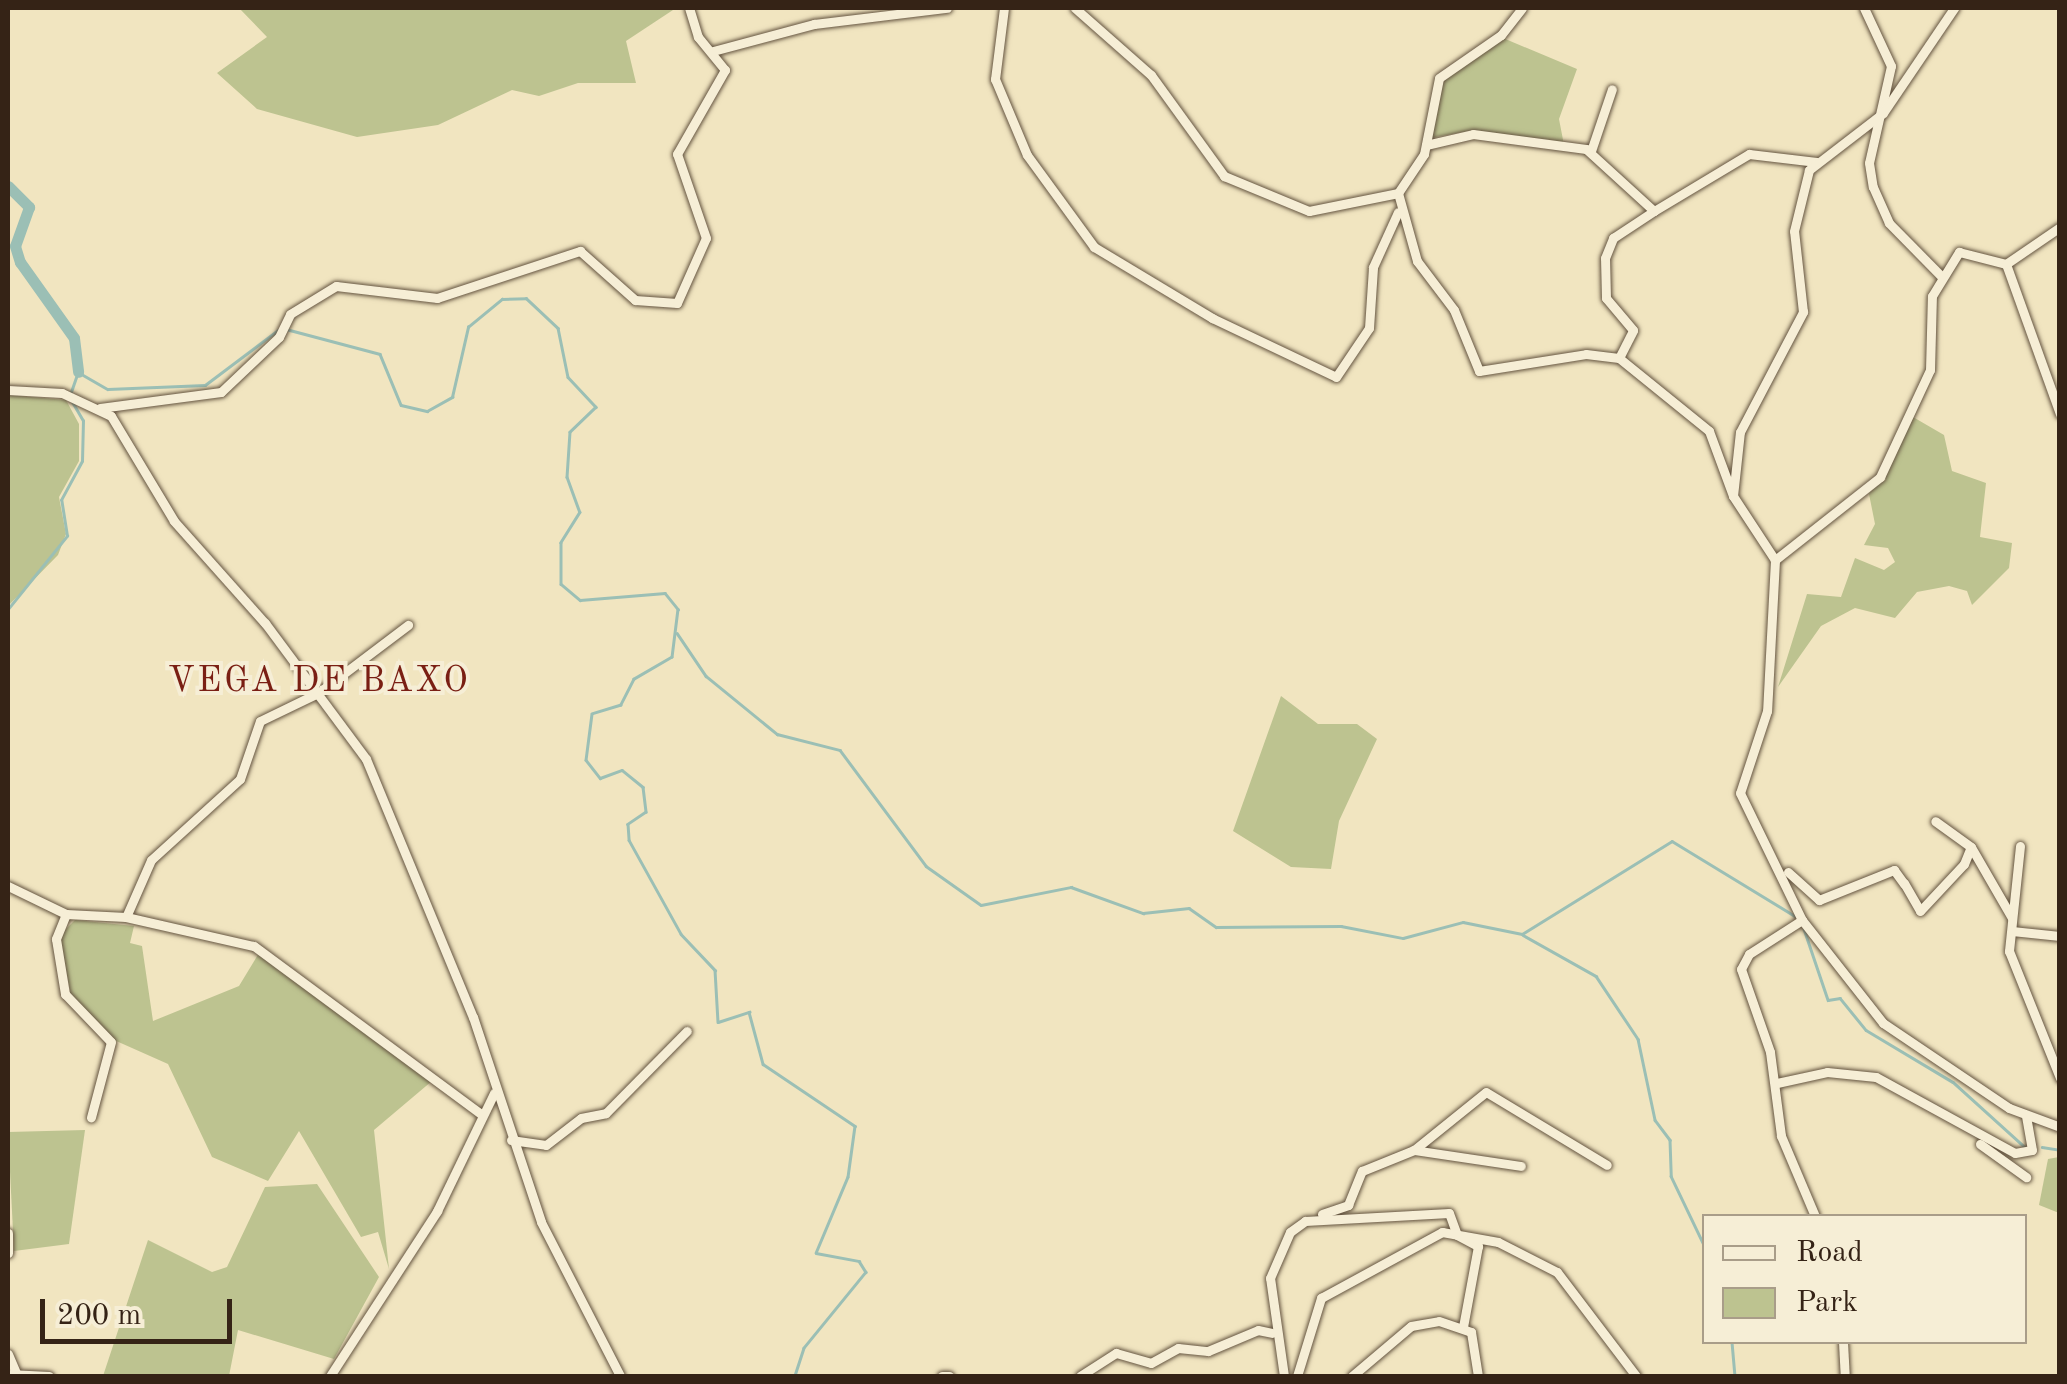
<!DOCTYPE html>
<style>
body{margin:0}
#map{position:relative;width:2067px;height:1384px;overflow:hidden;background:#f1e5c0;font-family:"Old Standard TT",serif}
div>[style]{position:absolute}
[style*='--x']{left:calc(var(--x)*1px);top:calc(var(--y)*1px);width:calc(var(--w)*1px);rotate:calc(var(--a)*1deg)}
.green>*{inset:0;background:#bdc390}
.stream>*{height:2.5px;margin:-1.25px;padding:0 1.25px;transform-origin:1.25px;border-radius:1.25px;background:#9bbfb5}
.river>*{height:11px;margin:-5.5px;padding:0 5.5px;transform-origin:5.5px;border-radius:5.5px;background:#9bbfb5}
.roads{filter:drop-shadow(0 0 2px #645440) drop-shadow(0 0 2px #645440)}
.minor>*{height:9px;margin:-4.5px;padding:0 4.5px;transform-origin:4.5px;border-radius:4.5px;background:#f6eed6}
span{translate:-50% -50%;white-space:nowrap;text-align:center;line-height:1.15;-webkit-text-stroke:8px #f6eed6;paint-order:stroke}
.quarter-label{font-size:35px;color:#7a1f14;letter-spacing:2.5px}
.frame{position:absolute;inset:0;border:10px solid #352316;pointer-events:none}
.legend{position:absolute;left:1702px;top:1214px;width:325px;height:130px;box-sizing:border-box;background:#f6eed6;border:2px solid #a99d89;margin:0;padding:12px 18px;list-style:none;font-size:30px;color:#352316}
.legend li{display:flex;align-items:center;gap:20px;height:50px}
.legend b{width:50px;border:2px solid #a99d89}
.scale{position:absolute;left:40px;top:1299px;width:192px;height:45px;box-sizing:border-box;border:5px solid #352316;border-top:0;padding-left:12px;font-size:30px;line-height:35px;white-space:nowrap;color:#352316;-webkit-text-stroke:8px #f6eed6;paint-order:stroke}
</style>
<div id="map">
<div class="green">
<div style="clip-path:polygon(239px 8px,676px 8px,626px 41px,636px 83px,578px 83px,539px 96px,512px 90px,438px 125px,357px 137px,257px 109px,217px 73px,267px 37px)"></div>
<div style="clip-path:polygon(1503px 38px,1577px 69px,1559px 119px,1564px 145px,1469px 131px,1430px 138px,1441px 82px)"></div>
<div style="clip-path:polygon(8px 395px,66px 400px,79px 424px,79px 461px,59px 497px,66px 534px,58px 555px,8px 606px)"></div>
<div style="clip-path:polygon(1913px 417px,1944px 435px,1952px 471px,1986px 483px,1980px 537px,2012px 543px,2009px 568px,1972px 605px,1967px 591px,1949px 586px,1917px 592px,1895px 618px,1855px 608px,1821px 626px,1778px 687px,1807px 594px,1841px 597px,1855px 558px,1884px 570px,1895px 562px,1888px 548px,1864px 545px,1875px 524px,1869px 494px)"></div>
<div style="clip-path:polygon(1281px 696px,1318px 724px,1357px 724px,1377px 739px,1339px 821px,1331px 869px,1291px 867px,1233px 831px)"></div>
<div style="clip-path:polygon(75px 920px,134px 926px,130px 943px,142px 946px,153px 1021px,239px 986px,259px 953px,432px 1081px,374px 1130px,389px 1269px,378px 1232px,361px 1237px,299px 1131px,268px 1181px,212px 1157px,168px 1064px,114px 1040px,72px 1000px,59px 936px)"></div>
<div style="clip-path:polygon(85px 1130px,69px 1244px,14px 1251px,8px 1132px)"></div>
<div style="clip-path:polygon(2059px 1157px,2060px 1157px,2059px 1213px,2039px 1205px,2048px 1159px)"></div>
<div style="clip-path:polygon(317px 1184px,379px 1277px,334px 1359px,238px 1330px,229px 1376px,103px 1376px,148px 1240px,212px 1272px,227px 1267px,265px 1187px)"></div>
</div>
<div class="stream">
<div style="--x:286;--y:329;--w:97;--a:14.9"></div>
<div style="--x:380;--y:354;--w:55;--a:67.6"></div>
<div style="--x:401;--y:405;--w:27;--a:13"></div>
<div style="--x:427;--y:411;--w:29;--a:-29"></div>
<div style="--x:452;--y:397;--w:72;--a:-77.1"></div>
<div style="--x:468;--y:327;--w:44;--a:-39.5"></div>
<div style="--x:502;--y:299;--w:24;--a:-2"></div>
<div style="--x:526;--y:298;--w:44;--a:43.2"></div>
<div style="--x:558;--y:328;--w:50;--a:78.5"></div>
<div style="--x:568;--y:377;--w:41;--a:47"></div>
<div style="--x:596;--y:407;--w:36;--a:136"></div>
<div style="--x:570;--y:432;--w:45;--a:93.8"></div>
<div style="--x:567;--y:477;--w:37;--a:70"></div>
<div style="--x:580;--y:512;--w:36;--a:122"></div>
<div style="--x:561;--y:543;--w:41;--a:90"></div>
<div style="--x:561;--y:584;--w:25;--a:40"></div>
<div style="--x:580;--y:600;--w:85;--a:-4.7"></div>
<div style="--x:665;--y:593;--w:21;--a:51"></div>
<div style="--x:678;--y:609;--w:48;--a:97.1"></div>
<div style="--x:672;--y:657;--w:44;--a:149.9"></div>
<div style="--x:634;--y:679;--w:29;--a:117"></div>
<div style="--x:621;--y:705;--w:30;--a:163"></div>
<div style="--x:592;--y:714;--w:46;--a:97.4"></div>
<div style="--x:586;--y:760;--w:23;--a:52"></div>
<div style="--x:600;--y:778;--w:23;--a:-20"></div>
<div style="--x:622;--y:770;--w:27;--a:39"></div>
<div style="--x:643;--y:787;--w:25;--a:83"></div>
<div style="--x:646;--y:812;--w:22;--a:146"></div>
<div style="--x:628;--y:824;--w:16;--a:86"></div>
<div style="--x:629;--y:840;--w:107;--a:61"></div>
<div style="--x:681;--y:934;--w:50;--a:46.6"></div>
<div style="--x:715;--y:970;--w:52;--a:86.7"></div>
<div style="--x:718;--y:1022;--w:33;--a:-18"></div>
<div style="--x:749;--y:1012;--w:54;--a:74.9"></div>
<div style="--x:763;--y:1064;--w:111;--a:34"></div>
<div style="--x:855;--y:1126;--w:51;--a:97.8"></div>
<div style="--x:848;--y:1177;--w:82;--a:112.8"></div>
<div style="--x:816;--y:1253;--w:44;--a:10.5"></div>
<div style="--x:859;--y:1261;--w:13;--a:58"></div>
<div style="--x:866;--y:1272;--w:98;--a:129.2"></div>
<div style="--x:804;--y:1348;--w:29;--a:108"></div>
<div style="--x:71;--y:392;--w:21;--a:-71"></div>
<div style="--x:78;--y:372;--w:34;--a:30"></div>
<div style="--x:108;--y:389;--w:97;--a:-2.4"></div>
<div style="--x:205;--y:385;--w:91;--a:-37"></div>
<div style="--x:8;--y:609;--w:94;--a:-51.1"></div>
<div style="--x:67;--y:536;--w:36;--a:-99"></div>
<div style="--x:61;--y:500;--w:44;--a:-61.7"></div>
<div style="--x:82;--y:461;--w:40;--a:-88.6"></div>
<div style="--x:83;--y:421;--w:24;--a:-120"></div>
<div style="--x:677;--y:633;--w:52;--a:56"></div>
<div style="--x:706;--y:676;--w:92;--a:39.2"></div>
<div style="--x:777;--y:734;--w:65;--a:14.3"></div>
<div style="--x:840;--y:750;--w:144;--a:53.4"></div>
<div style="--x:926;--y:866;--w:67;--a:35.3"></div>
<div style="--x:981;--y:905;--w:92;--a:-11.3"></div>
<div style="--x:1071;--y:887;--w:77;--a:19.9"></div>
<div style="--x:1143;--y:913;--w:46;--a:-6.2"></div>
<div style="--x:1189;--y:908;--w:33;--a:35"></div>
<div style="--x:1216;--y:927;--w:125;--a:-0.5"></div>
<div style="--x:1341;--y:926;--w:63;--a:11"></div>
<div style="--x:1403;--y:938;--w:62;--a:-14.9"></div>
<div style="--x:1463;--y:922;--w:60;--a:11.5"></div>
<div style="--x:1522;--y:934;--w:176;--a:-31.8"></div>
<div style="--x:1672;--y:841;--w:144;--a:31.4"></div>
<div style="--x:1804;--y:929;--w:75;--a:71.3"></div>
<div style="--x:1828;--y:1000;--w:12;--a:-9"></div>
<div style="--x:1840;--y:998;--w:41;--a:50.9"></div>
<div style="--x:1866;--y:1030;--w:101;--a:30.9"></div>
<div style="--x:1953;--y:1082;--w:97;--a:42.1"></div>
<div style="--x:1523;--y:935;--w:84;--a:29.3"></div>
<div style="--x:1596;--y:976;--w:76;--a:56.3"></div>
<div style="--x:1638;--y:1039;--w:83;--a:78.1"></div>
<div style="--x:1655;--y:1120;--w:25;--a:53"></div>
<div style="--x:1670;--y:1140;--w:36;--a:88"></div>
<div style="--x:1671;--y:1176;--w:76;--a:64.4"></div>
<div style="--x:2042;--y:1147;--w:18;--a:9"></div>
<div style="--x:1732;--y:1342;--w:34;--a:85"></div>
</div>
<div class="river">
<div style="--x:8;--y:186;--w:30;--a:45"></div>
<div style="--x:29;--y:207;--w:41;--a:109.7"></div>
<div style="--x:15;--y:246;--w:17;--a:73"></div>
<div style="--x:20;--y:262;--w:93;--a:54.6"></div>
<div style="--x:74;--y:338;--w:34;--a:83"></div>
</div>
<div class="roads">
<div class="minor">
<div style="--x:1004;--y:8;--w:72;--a:97.2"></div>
<div style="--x:995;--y:79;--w:82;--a:67.2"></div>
<div style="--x:1027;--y:155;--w:114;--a:53.9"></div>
<div style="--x:1094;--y:247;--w:138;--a:31"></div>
<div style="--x:1212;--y:318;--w:137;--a:25.4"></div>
<div style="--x:1336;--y:377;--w:59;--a:-56"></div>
<div style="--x:1369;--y:328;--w:61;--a:-86.2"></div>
<div style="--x:1373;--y:267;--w:60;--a:-65.6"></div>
<div style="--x:1075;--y:8;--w:101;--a:41.4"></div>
<div style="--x:1151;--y:75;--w:125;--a:54.1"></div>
<div style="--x:1224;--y:176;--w:92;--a:22.4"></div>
<div style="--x:1309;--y:211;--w:91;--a:-11.4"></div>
<div style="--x:1864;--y:8;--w:64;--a:65"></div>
<div style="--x:1891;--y:66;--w:99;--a:102.8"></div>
<div style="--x:1869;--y:163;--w:24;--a:81"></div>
<div style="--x:1873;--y:187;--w:39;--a:66"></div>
<div style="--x:1889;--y:223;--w:74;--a:45.5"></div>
<div style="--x:713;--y:51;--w:105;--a:-15"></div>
<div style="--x:814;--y:24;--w:134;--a:-6.9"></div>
<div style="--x:1426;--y:145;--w:48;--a:-13.2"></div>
<div style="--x:1473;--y:134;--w:114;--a:7.6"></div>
<div style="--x:1586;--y:149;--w:92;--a:42.4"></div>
<div style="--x:1654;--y:211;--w:111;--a:-31"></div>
<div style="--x:1749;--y:154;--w:68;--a:6.7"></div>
<div style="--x:1591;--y:151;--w:65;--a:-71.3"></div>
<div style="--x:1398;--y:193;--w:71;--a:74.4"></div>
<div style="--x:1417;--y:261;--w:61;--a:52.9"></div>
<div style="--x:1454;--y:310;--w:66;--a:67.7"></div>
<div style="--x:1479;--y:371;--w:108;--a:-9"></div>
<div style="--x:1586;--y:354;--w:33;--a:7"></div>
<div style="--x:1619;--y:358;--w:116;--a:39"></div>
<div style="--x:1709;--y:431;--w:69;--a:69.7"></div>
<div style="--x:1733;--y:496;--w:77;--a:56.7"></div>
<div style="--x:1775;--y:560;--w:151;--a:93"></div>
<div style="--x:1767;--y:711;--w:86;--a:108.2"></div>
<div style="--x:1740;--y:793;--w:141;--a:64"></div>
<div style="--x:1802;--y:920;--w:63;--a:147.3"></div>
<div style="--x:1749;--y:954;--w:17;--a:118"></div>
<div style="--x:1741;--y:969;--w:88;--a:70.7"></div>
<div style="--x:1770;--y:1052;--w:85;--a:82.5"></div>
<div style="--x:1781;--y:1136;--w:87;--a:67"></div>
<div style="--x:1398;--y:193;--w:47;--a:-56.3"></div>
<div style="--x:1424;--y:154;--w:77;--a:-78.8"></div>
<div style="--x:1439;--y:78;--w:75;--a:-34.7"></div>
<div style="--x:1501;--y:35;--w:34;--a:-52"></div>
<div style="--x:2006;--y:264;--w:159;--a:70.2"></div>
<div style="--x:1619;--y:358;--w:31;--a:-63"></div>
<div style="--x:1633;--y:330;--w:42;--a:-130.2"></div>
<div style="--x:1606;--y:298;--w:40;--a:-91.4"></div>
<div style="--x:1605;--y:258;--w:22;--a:-68"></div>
<div style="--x:1613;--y:238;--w:49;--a:-33.4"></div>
<div style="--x:8;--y:390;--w:54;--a:3.2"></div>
<div style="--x:62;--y:393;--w:54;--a:25.1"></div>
<div style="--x:111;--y:416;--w:122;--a:59"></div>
<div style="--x:174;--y:521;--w:137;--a:48.3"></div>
<div style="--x:265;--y:623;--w:169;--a:53.4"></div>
<div style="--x:366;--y:759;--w:279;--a:67.5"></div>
<div style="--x:473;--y:1017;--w:216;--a:71.6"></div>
<div style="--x:541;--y:1222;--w:173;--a:62.8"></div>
<div style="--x:100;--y:408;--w:122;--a:-7.5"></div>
<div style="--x:221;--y:392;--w:80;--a:-43.5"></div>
<div style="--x:279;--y:337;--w:25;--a:-64"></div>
<div style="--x:290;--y:314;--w:54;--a:-31.3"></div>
<div style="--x:336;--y:286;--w:102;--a:6.8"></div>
<div style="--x:437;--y:298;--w:151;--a:-18.2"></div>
<div style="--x:580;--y:251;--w:74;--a:41.7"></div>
<div style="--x:635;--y:300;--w:42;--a:4.1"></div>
<div style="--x:677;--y:303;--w:71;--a:-66"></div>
<div style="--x:706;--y:238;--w:89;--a:-109"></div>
<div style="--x:677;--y:154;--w:97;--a:-60.3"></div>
<div style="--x:725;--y:70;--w:43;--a:-129.3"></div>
<div style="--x:698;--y:37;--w:30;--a:-107"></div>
<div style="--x:1733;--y:496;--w:64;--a:-83.8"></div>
<div style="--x:1740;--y:432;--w:136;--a:-62.3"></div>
<div style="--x:1803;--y:312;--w:81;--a:-96.3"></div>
<div style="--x:1794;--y:231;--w:63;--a:-76.2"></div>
<div style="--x:1809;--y:170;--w:93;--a:-37.6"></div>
<div style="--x:1883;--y:113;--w:127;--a:-55.9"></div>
<div style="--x:1775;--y:560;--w:134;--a:-38.3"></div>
<div style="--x:1880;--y:477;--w:118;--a:-65"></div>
<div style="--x:1930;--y:370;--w:74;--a:-88.5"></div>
<div style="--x:1932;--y:296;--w:52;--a:-58.5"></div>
<div style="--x:1959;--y:252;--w:49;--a:14.3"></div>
<div style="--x:2006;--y:264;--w:65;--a:-34.4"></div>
<div style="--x:2020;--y:846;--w:106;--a:96"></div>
<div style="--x:2009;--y:951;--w:137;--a:68.1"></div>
<div style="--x:1971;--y:847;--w:82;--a:60"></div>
<div style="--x:1788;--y:872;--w:42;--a:42.1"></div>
<div style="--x:1819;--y:900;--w:81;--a:-21.8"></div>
<div style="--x:1894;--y:870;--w:17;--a:54"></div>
<div style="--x:1904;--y:883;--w:32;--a:60"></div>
<div style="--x:1920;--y:911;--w:64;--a:-46.9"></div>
<div style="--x:1964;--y:864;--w:18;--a:-68"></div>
<div style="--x:1971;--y:847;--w:44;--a:-144.2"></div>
<div style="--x:8;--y:886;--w:64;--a:25.8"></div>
<div style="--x:66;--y:914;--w:60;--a:2.9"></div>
<div style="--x:126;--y:917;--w:131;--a:12.8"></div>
<div style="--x:254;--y:946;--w:281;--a:36.5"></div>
<div style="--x:66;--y:914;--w:27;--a:112"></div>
<div style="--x:56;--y:939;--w:56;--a:80.7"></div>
<div style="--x:65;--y:994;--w:66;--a:46.2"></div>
<div style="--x:111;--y:1042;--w:78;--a:104.9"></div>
<div style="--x:126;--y:917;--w:62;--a:-66.3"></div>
<div style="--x:151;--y:860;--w:120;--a:-42.3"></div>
<div style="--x:240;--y:779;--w:61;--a:-71"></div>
<div style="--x:260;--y:721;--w:64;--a:-25.8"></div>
<div style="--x:318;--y:693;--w:113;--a:-37.1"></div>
<div style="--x:1802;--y:920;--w:131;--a:51.8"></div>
<div style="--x:1883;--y:1023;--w:152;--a:34"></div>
<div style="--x:2009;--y:1108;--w:54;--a:20.4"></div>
<div style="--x:2012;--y:931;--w:48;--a:5.9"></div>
<div style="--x:1777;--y:1083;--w:51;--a:-12.4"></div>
<div style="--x:1827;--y:1072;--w:49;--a:5.8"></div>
<div style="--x:1876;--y:1077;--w:158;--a:28.7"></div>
<div style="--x:2015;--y:1153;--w:17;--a:-10"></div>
<div style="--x:2032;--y:1150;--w:35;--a:-100"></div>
<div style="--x:511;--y:1140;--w:35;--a:8"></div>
<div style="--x:546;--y:1145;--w:44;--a:-37.6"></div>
<div style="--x:581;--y:1118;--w:25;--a:-11"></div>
<div style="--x:606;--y:1113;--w:115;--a:-45.4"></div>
<div style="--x:1980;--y:1144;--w:57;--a:35.7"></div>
<div style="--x:1414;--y:1150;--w:108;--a:8.5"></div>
<div style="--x:1322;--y:1214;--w:28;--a:-19"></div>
<div style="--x:1348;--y:1205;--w:37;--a:-68"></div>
<div style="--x:1362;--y:1171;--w:56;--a:-22"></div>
<div style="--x:1414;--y:1150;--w:92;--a:-38.9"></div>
<div style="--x:1486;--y:1092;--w:141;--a:31.1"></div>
<div style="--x:8;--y:1233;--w:20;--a:90"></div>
<div style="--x:1843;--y:1342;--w:34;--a:87"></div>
<div style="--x:8;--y:1354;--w:21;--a:67"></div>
<div style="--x:8;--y:1374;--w:41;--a:2.8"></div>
<div style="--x:330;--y:1376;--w:197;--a:-57"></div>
<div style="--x:437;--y:1211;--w:131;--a:-64.2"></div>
<div style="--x:942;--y:1376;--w:7;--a:0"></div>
<div style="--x:1080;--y:1376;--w:43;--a:-32.6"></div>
<div style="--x:1116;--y:1353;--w:36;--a:16"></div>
<div style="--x:1151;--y:1363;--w:31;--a:-29"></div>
<div style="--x:1178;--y:1348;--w:30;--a:6"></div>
<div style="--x:1208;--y:1351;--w:54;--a:-22.8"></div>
<div style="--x:1258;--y:1330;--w:14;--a:12"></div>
<div style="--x:1284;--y:1376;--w:99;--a:-98.1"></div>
<div style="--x:1270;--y:1278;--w:50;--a:-66.5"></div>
<div style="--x:1290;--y:1232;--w:19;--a:-36"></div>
<div style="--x:1305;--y:1221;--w:144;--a:-3.2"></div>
<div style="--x:1449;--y:1213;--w:23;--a:70"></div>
<div style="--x:1457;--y:1235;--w:24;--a:28"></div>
<div style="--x:1478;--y:1246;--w:82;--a:100.5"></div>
<div style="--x:1297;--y:1376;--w:82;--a:-72.9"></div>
<div style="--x:1321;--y:1298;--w:138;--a:-28.6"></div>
<div style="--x:1442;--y:1232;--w:57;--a:10.1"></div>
<div style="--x:1498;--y:1242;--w:66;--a:27"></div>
<div style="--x:1557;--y:1272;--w:131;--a:52.8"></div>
<div style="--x:1352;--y:1376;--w:77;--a:-40.3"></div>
<div style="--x:1411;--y:1326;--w:28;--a:-10"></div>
<div style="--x:1439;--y:1321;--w:34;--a:19"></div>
<div style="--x:1471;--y:1332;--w:45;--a:81"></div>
</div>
</div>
<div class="quarter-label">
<span style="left:319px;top:682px">VEGA DE BAXO</span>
</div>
<div class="frame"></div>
<ul class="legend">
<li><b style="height:12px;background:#f6eed6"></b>Road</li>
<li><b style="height:28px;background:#bdc390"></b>Park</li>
</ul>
<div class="scale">200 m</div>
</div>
